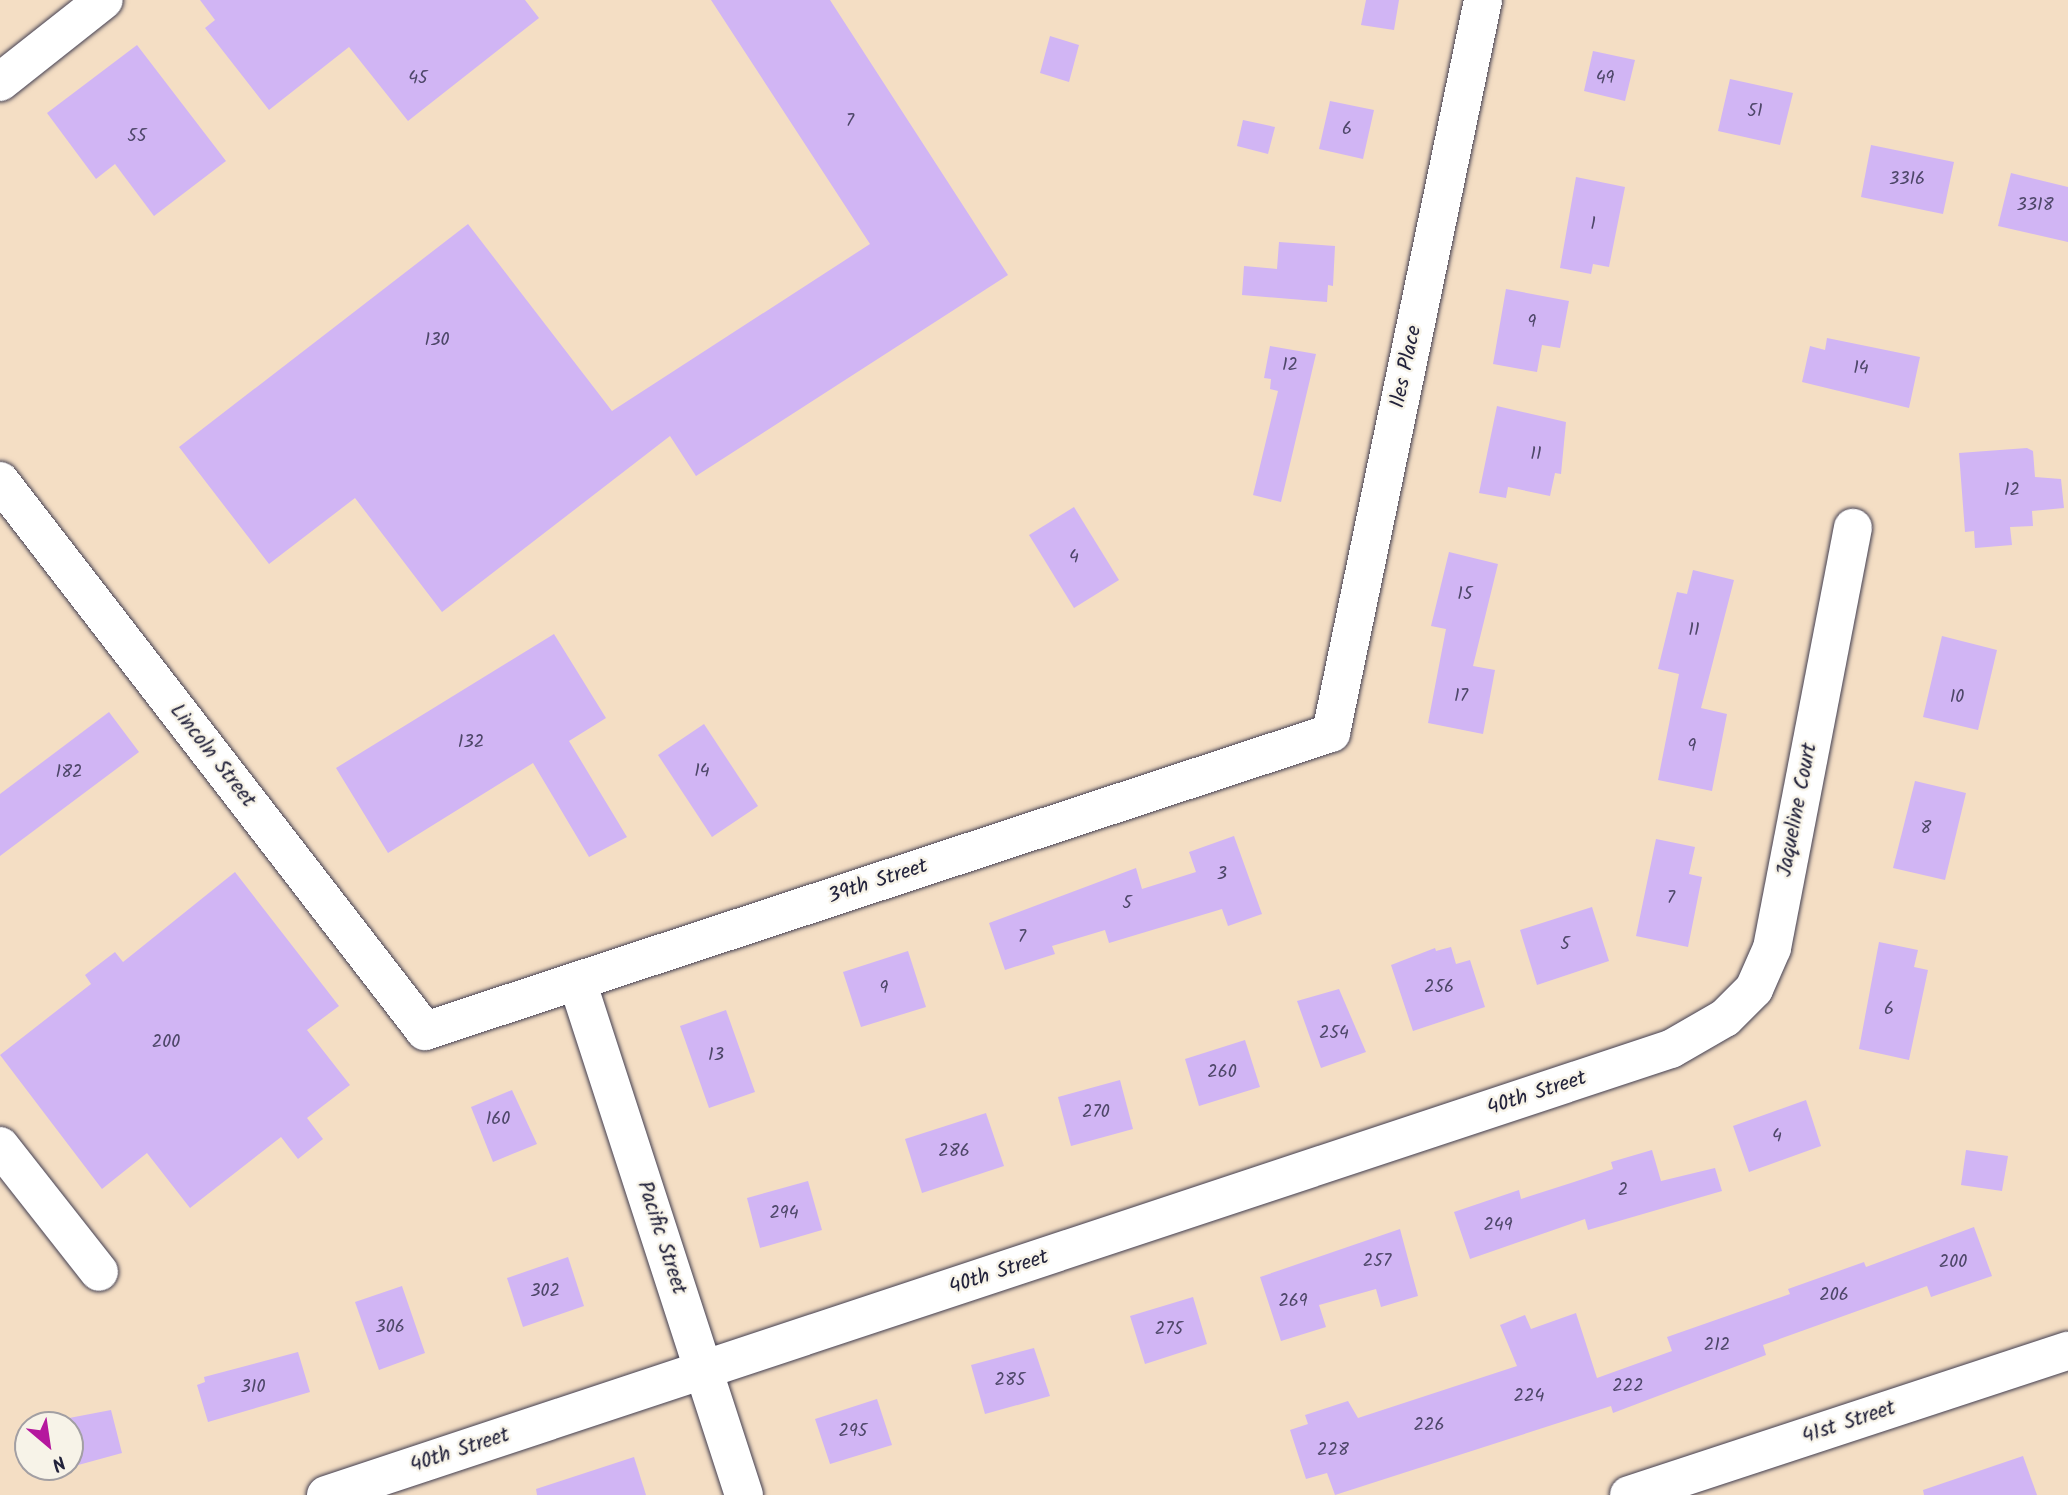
<!DOCTYPE html>
<style>
body{margin:0}
#map{position:relative;width:2068px;height:1495px;overflow:hidden;background:#f4dec4;font-family:Kalam,sans-serif}
div>[style]{position:absolute}
[style*='--x']{left:calc(var(--x)*1px);top:calc(var(--y)*1px);width:calc(var(--w)*1px);rotate:calc(var(--a)*1deg)}
.building>*{inset:0;background:#d1b5f4}
.roads{filter:drop-shadow(0 0 2px #423e50) drop-shadow(0 0 2px #423e50)}
.minor>*{height:38px;margin:-19px;padding:0 19px;transform-origin:19px;border-radius:19px;background:#fff}
span{translate:-50% -50%;white-space:nowrap;text-align:center;line-height:1.15;-webkit-text-stroke:5px #f7f3e8;paint-order:stroke}
.number-label{font-size:18px;color:#4e4769}
.number-label span{-webkit-text-stroke-width:0}
.street-label{font-size:21px;color:#22223b}
.north{position:absolute;left:14px;top:1411px;width:70px;height:70px;box-sizing:border-box;background:#f7f3e8;border:2px solid #a29fa3;border-radius:50%;rotate:151deg;font-size:19px;font-weight:700;line-height:28px;text-align:center;color:#22223b}
.north::after{content:'';display:block;margin:auto;width:24px;height:32px;background:#b5179e;clip-path:polygon(50% 0,100% 100%,50% 72%,0 100%)}
</style>
<div id="map">
<div class="building">
<div style="clip-path:polygon(200px 0,525px 0,539px 18px,408px 121px,349px 47px,269px 110px,205px 28px,215px 20px)"></div>
<div style="clip-path:polygon(711px 0,830px 0,1008px 275px,696px 476px,670px 436px,442px 612px,355px 498px,269px 564px,179px 447px,468px 224px,612px 411px,870px 244px)"></div>
<div style="clip-path:polygon(1366px 0,1399px 0,1394px 30px,1361px 25px)"></div>
<div style="clip-path:polygon(1050px 36px,1079px 45px,1069px 82px,1040px 73px)"></div>
<div style="clip-path:polygon(137px 45px,226px 161px,154px 216px,115px 164px,96px 179px,47px 113px)"></div>
<div style="clip-path:polygon(1593px 51px,1635px 60px,1625px 101px,1584px 91px)"></div>
<div style="clip-path:polygon(1730px 79px,1793px 93px,1780px 145px,1718px 131px)"></div>
<div style="clip-path:polygon(1330px 101px,1374px 110px,1363px 159px,1319px 149px)"></div>
<div style="clip-path:polygon(1243px 120px,1275px 127px,1268px 154px,1237px 146px)"></div>
<div style="clip-path:polygon(1871px 145px,1954px 162px,1943px 214px,1861px 197px)"></div>
<div style="clip-path:polygon(2011px 173px,2068px 187px,2068px 242px,1998px 226px)"></div>
<div style="clip-path:polygon(1576px 177px,1625px 187px,1609px 267px,1593px 264px,1591px 274px,1560px 268px)"></div>
<div style="clip-path:polygon(1279px 242px,1335px 246px,1333px 286px,1328px 285px,1327px 302px,1242px 295px,1244px 266px,1277px 269px)"></div>
<div style="clip-path:polygon(1506px 289px,1569px 301px,1560px 348px,1542px 345px,1537px 372px,1493px 364px)"></div>
<div style="clip-path:polygon(1827px 338px,1920px 357px,1909px 408px,1802px 382px,1810px 346px,1825px 350px)"></div>
<div style="clip-path:polygon(1270px 346px,1316px 354px,1281px 502px,1253px 495px,1278px 391px,1270px 389px,1271px 379px,1264px 378px)"></div>
<div style="clip-path:polygon(1497px 406px,1566px 422px,1561px 474px,1555px 473px,1550px 496px,1508px 487px,1506px 498px,1479px 493px)"></div>
<div style="clip-path:polygon(2027px 448px,2033px 451px,2035px 477px,2061px 479px,2064px 508px,2032px 511px,2033px 526px,2010px 527px,2012px 545px,1975px 548px,1974px 531px,1965px 532px,1959px 453px)"></div>
<div style="clip-path:polygon(1074px 507px,1119px 580px,1074px 608px,1029px 535px)"></div>
<div style="clip-path:polygon(1449px 552px,1498px 564px,1473px 666px,1495px 670px,1483px 734px,1428px 723px,1446px 629px,1431px 626px)"></div>
<div style="clip-path:polygon(1693px 570px,1734px 580px,1701px 708px,1727px 714px,1712px 791px,1658px 780px,1679px 674px,1658px 669px,1677px 592px,1687px 594px)"></div>
<div style="clip-path:polygon(554px 634px,606px 718px,569px 741px,627px 837px,589px 857px,533px 763px,388px 853px,336px 768px)"></div>
<div style="clip-path:polygon(1942px 636px,1997px 650px,1978px 730px,1923px 717px)"></div>
<div style="clip-path:polygon(109px 712px,139px 752px,0 856px,0 794px)"></div>
<div style="clip-path:polygon(704px 724px,758px 806px,712px 837px,658px 755px)"></div>
<div style="clip-path:polygon(1915px 781px,1966px 793px,1945px 880px,1893px 868px)"></div>
<div style="clip-path:polygon(1234px 836px,1262px 914px,1228px 926px,1222px 909px,1109px 943px,1105px 930px,1052px 946px,1055px 954px,1005px 970px,989px 923px,1136px 868px,1142px 889px,1196px 872px,1189px 852px)"></div>
<div style="clip-path:polygon(1656px 839px,1695px 847px,1689px 874px,1702px 877px,1688px 947px,1636px 936px)"></div>
<div style="clip-path:polygon(235px 872px,339px 1006px,307px 1030px,350px 1085px,307px 1118px,323px 1139px,298px 1159px,281px 1137px,190px 1208px,147px 1153px,102px 1189px,0 1055px,91px 984px,85px 975px,115px 952px,123px 962px)"></div>
<div style="clip-path:polygon(1592px 907px,1609px 961px,1537px 985px,1520px 930px)"></div>
<div style="clip-path:polygon(1879px 942px,1918px 950px,1914px 967px,1928px 970px,1909px 1060px,1859px 1049px)"></div>
<div style="clip-path:polygon(1451px 947px,1456px 964px,1470px 960px,1485px 1007px,1413px 1031px,1391px 965px,1435px 948px,1436px 951px)"></div>
<div style="clip-path:polygon(908px 951px,926px 1007px,861px 1027px,843px 972px)"></div>
<div style="clip-path:polygon(1339px 989px,1366px 1052px,1321px 1068px,1297px 1001px)"></div>
<div style="clip-path:polygon(726px 1010px,755px 1092px,709px 1108px,680px 1026px)"></div>
<div style="clip-path:polygon(1245px 1040px,1260px 1087px,1199px 1106px,1185px 1059px)"></div>
<div style="clip-path:polygon(1120px 1080px,1133px 1129px,1071px 1146px,1058px 1097px)"></div>
<div style="clip-path:polygon(512px 1090px,537px 1144px,493px 1162px,471px 1107px)"></div>
<div style="clip-path:polygon(1806px 1100px,1821px 1146px,1749px 1172px,1733px 1126px)"></div>
<div style="clip-path:polygon(986px 1113px,1004px 1166px,922px 1193px,905px 1139px)"></div>
<div style="clip-path:polygon(1652px 1150px,1661px 1181px,1715px 1168px,1722px 1191px,1588px 1230px,1585px 1219px,1470px 1259px,1454px 1212px,1519px 1190px,1521px 1199px,1574px 1182px,1613px 1169px,1611px 1162px)"></div>
<div style="clip-path:polygon(1966px 1150px,2008px 1156px,2002px 1191px,1961px 1185px)"></div>
<div style="clip-path:polygon(808px 1181px,822px 1230px,760px 1248px,747px 1198px)"></div>
<div style="clip-path:polygon(1974px 1227px,1992px 1276px,1931px 1297px,1927px 1286px,1763px 1345px,1766px 1355px,1613px 1413px,1611px 1406px,1335px 1495px,1327px 1473px,1306px 1479px,1290px 1430px,1308px 1424px,1305px 1415px,1348px 1401px,1358px 1418px,1517px 1366px,1500px 1325px,1525px 1315px,1531px 1329px,1576px 1313px,1597px 1378px,1672px 1351px,1667px 1337px,1790px 1294px,1788px 1289px,1864px 1262px,1866px 1267px)"></div>
<div style="clip-path:polygon(1400px 1229px,1418px 1296px,1381px 1307px,1376px 1289px,1319px 1305px,1326px 1327px,1281px 1341px,1260px 1277px)"></div>
<div style="clip-path:polygon(568px 1257px,584px 1306px,523px 1327px,507px 1278px)"></div>
<div style="clip-path:polygon(402px 1286px,425px 1353px,379px 1370px,355px 1302px)"></div>
<div style="clip-path:polygon(1193px 1297px,1207px 1344px,1145px 1364px,1130px 1316px)"></div>
<div style="clip-path:polygon(1034px 1348px,1050px 1396px,985px 1414px,971px 1365px)"></div>
<div style="clip-path:polygon(298px 1352px,310px 1392px,208px 1422px,197px 1385px,205px 1382px,204px 1377px)"></div>
<div style="clip-path:polygon(877px 1399px,892px 1445px,830px 1464px,815px 1419px)"></div>
<div style="clip-path:polygon(111px 1410px,122px 1453px,60px 1470px,59px 1467px,70px 1467px,70px 1425px,60px 1425px,65px 1424px,64px 1419px)"></div>
<div style="clip-path:polygon(2023px 1456px,2037px 1495px,1924px 1495px,1923px 1490px)"></div>
<div style="clip-path:polygon(634px 1457px,646px 1495px,537px 1495px,536px 1489px)"></div>
</div>
<div class="roads">
<div class="minor">
<div style="--x:0;--y:82;--w:132;--a:-38.3"></div>
<div style="--x:0;--y:481;--w:695;--a:52.31"></div>
<div style="--x:425;--y:1031;--w:954;--a:-18.21"></div>
<div style="--x:1331;--y:733;--w:749;--a:-78.28"></div>
<div style="--x:577;--y:981;--w:540;--a:72"></div>
<div style="--x:0;--y:1146;--w:160;--a:51.8"></div>
<div style="--x:326;--y:1495;--w:1417;--a:-18.35"></div>
<div style="--x:1671;--y:1049;--w:62;--a:-29.9"></div>
<div style="--x:1725;--y:1018;--w:41;--a:-45"></div>
<div style="--x:1754;--y:989;--w:45;--a:-66.3"></div>
<div style="--x:1772;--y:948;--w:428;--a:-79.1"></div>
<div style="--x:1629;--y:1495;--w:462;--a:-18.2"></div>
</div>
</div>
<div class="number-label">
<span style="left:418px;top:79px">45</span>
<span style="left:1605px;top:79px">49</span>
<span style="left:1755px;top:112px">51</span>
<span style="left:850px;top:122px">7</span>
<span style="left:1347px;top:130px">6</span>
<span style="left:137px;top:137px">55</span>
<span style="left:1907px;top:180px">3316</span>
<span style="left:2035px;top:206px">3318</span>
<span style="left:1593px;top:225px">1</span>
<span style="left:1532px;top:323px">9</span>
<span style="left:437px;top:341px">130</span>
<span style="left:1290px;top:366px">12</span>
<span style="left:1861px;top:369px">14</span>
<span style="left:1536px;top:455px">11</span>
<span style="left:2012px;top:491px">12</span>
<span style="left:1074px;top:558px">4</span>
<span style="left:1465px;top:595px">15</span>
<span style="left:1694px;top:631px">11</span>
<span style="left:1461px;top:697px">17</span>
<span style="left:1957px;top:698px">10</span>
<span style="left:471px;top:743px">132</span>
<span style="left:1692px;top:747px">9</span>
<span style="left:702px;top:772px">14</span>
<span style="left:69px;top:773px">182</span>
<span style="left:1926px;top:829px">8</span>
<span style="left:1222px;top:875px">3</span>
<span style="left:1671px;top:899px">7</span>
<span style="left:1127px;top:904px">5</span>
<span style="left:1022px;top:938px">7</span>
<span style="left:1565px;top:945px">5</span>
<span style="left:1439px;top:988px">256</span>
<span style="left:884px;top:989px">9</span>
<span style="left:1889px;top:1010px">6</span>
<span style="left:1334px;top:1034px">254</span>
<span style="left:166px;top:1043px">200</span>
<span style="left:716px;top:1056px">13</span>
<span style="left:1222px;top:1073px">260</span>
<span style="left:1096px;top:1113px">270</span>
<span style="left:498px;top:1120px">160</span>
<span style="left:1777px;top:1137px">4</span>
<span style="left:954px;top:1152px">286</span>
<span style="left:1623px;top:1191px">2</span>
<span style="left:784px;top:1214px">294</span>
<span style="left:1498px;top:1226px">249</span>
<span style="left:1377px;top:1262px">257</span>
<span style="left:1953px;top:1263px">200</span>
<span style="left:545px;top:1292px">302</span>
<span style="left:1834px;top:1296px">206</span>
<span style="left:1293px;top:1302px">269</span>
<span style="left:390px;top:1328px">306</span>
<span style="left:1169px;top:1330px">275</span>
<span style="left:1717px;top:1346px">212</span>
<span style="left:1010px;top:1381px">285</span>
<span style="left:1628px;top:1387px">222</span>
<span style="left:253px;top:1388px">310</span>
<span style="left:1529px;top:1397px">224</span>
<span style="left:1429px;top:1426px">226</span>
<span style="left:853px;top:1432px">295</span>
<span style="left:1333px;top:1451px">228</span>
</div>
<div class="street-label">
<span style="left:1407px;top:367px;rotate:-78deg">Iles Place</span>
<span style="left:212px;top:756px;rotate:52deg">Lincoln Street</span>
<span style="left:1798px;top:810px;rotate:-79deg">Jaqueline Court</span>
<span style="left:878px;top:882px;rotate:-18deg">39th Street</span>
<span style="left:1537px;top:1094px;rotate:-18deg">40th Street</span>
<span style="left:661px;top:1238px;rotate:72deg">Pacific Street</span>
<span style="left:999px;top:1273px;rotate:-18deg">40th Street</span>
<span style="left:1849px;top:1423px;rotate:-18deg">41st Street</span>
<span style="left:460px;top:1451px;rotate:-18deg">40th Street</span>
</div>
<div class="north">N</div>
</div>
